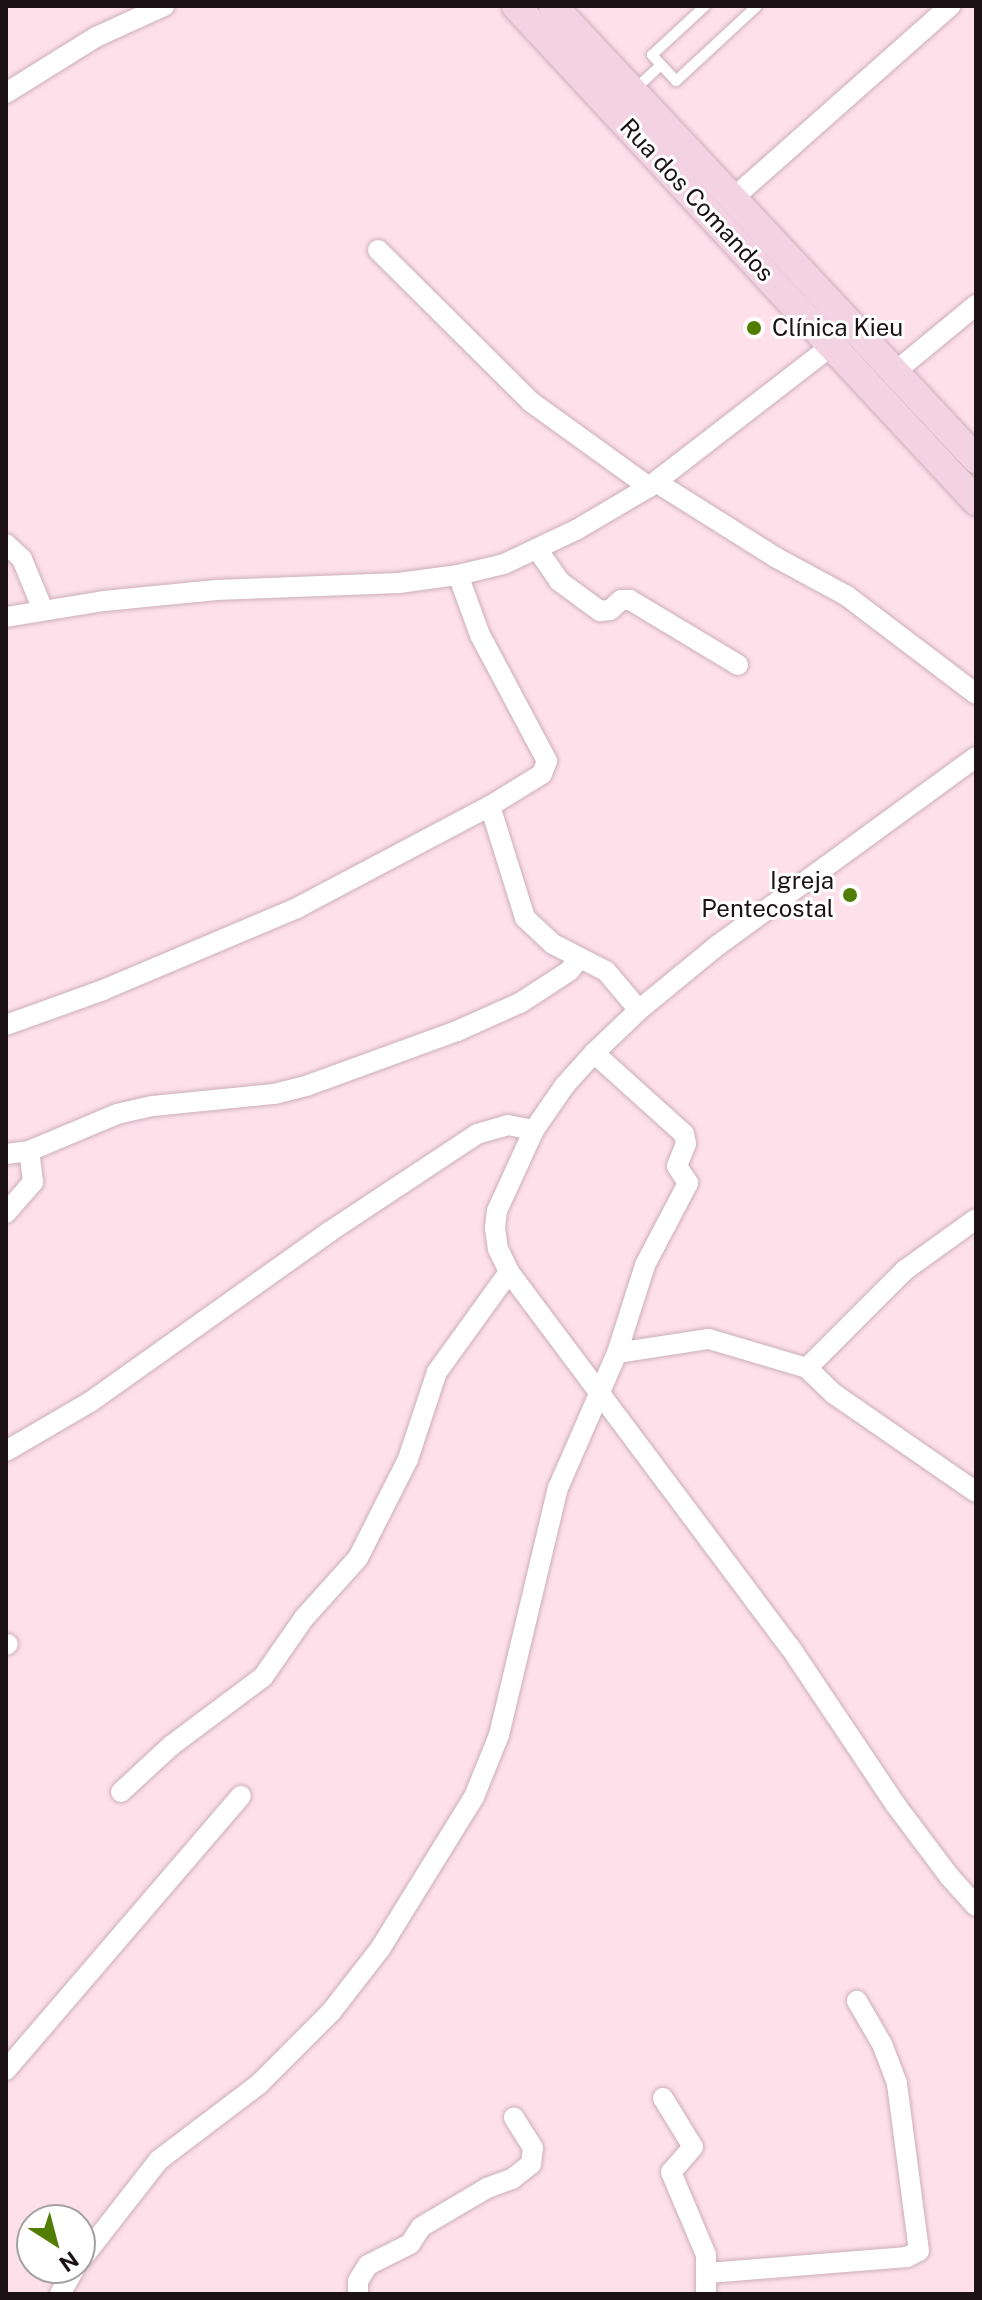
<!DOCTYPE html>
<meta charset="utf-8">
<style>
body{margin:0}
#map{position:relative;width:982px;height:2300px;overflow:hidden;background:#fee0eb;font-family:"Public Sans",sans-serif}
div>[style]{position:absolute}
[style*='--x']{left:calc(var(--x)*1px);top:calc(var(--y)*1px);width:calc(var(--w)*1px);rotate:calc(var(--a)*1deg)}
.roads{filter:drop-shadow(0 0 2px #cbafba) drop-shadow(0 0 2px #cbafba)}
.lane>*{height:10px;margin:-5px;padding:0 5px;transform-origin:5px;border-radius:5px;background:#fff}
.street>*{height:20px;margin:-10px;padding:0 10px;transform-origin:10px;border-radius:10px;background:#fff}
.secondary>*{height:28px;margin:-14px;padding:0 14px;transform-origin:14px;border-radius:14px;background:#f3d2e1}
.dots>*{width:22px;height:22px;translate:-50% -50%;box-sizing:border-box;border:4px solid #fff;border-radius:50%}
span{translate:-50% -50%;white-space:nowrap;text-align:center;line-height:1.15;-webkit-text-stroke:6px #fff;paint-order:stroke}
.street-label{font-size:24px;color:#1c1216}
.poi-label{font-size:24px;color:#1c1216}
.left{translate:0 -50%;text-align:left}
.right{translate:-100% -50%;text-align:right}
.frame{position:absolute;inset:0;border:8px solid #1c1216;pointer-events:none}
.north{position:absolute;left:16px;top:2204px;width:80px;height:80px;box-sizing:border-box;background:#fff;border:2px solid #a4a0a2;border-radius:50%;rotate:144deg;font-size:22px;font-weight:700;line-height:32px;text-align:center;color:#1c1216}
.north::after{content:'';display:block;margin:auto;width:28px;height:36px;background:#507d02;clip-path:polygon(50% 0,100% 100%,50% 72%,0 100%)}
</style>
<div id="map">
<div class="roads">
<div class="lane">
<div style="--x:705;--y:6;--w:72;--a:137.2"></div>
<div style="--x:652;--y:55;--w:35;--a:47"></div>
<div style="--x:676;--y:81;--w:110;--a:-42.8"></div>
<div style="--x:633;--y:91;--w:38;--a:-43"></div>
</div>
<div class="street">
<div style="--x:6;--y:93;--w:106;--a:-31.9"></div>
<div style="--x:96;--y:37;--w:75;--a:-24.5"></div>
<div style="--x:731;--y:200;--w:293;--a:-41.5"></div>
<div style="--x:378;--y:250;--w:216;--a:44.8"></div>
<div style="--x:531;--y:402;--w:145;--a:35.8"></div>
<div style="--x:896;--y:371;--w:104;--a:-39.5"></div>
<div style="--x:656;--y:482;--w:141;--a:32.2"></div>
<div style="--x:775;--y:557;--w:82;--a:28.4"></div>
<div style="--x:847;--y:596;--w:162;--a:37.2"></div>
<div style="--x:6;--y:544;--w:22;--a:43"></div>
<div style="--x:22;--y:559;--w:55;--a:67.6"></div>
<div style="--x:537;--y:549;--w:39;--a:55"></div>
<div style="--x:559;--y:581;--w:51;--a:36.2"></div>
<div style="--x:600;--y:611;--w:10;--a:-6"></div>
<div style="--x:610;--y:610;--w:15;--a:-42"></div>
<div style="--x:621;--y:600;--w:9;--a:0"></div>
<div style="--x:630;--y:600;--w:126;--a:31"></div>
<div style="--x:6;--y:617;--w:99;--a:-9.3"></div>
<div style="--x:104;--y:601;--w:113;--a:-5.6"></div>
<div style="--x:216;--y:590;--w:183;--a:-2.2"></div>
<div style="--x:399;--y:583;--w:60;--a:-7.7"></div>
<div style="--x:458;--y:575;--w:47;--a:-13.4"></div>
<div style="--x:504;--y:564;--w:80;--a:-25.3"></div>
<div style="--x:576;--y:530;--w:85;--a:-30.5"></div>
<div style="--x:649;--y:487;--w:232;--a:-37.7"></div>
<div style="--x:976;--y:757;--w:319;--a:143.9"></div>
<div style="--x:718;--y:945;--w:102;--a:140.6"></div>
<div style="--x:639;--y:1010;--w:62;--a:136.3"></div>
<div style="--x:594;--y:1053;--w:43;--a:132.2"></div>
<div style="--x:565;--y:1085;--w:55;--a:124.6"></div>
<div style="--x:534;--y:1130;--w:89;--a:114.6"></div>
<div style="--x:497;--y:1211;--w:17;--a:97"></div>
<div style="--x:495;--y:1228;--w:21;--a:82"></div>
<div style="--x:498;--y:1249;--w:25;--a:64"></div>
<div style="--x:509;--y:1272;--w:469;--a:53.2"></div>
<div style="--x:790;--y:1647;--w:189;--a:56.2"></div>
<div style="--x:895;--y:1804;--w:90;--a:53.1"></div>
<div style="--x:949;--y:1876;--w:40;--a:48"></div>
<div style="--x:490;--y:806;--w:117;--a:72.6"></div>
<div style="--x:525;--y:918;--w:38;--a:43"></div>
<div style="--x:553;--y:944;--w:59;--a:27"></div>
<div style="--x:606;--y:971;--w:51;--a:49.8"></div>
<div style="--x:6;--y:1025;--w:103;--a:-19.8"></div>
<div style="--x:103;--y:990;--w:211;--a:-22.9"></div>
<div style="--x:297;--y:908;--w:218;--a:-27.9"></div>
<div style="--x:490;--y:806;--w:61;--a:-31.6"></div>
<div style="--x:542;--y:774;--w:14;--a:-69"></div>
<div style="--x:547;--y:761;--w:143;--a:-118"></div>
<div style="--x:480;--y:635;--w:64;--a:-110.1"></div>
<div style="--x:6;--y:1154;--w:23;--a:-7"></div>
<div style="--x:29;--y:1151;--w:95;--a:-22.8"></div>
<div style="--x:117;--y:1114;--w:37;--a:-13"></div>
<div style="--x:153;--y:1106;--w:122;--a:-5.7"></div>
<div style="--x:274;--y:1094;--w:33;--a:-14"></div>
<div style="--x:306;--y:1086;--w:161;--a:-20"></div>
<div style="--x:457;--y:1031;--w:69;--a:-24"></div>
<div style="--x:520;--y:1003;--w:59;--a:-33.1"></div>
<div style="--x:569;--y:971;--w:17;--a:-50"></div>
<div style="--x:6;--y:1213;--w:41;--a:-48.9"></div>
<div style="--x:33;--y:1182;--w:31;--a:-97"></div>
<div style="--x:617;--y:1353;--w:93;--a:-8.7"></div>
<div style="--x:709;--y:1339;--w:102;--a:16.5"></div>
<div style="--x:807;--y:1368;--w:37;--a:44"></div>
<div style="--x:834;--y:1394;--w:173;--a:34.6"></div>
<div style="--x:807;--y:1368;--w:139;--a:-45"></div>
<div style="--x:905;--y:1270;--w:87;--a:-35.7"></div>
<div style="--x:6;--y:1451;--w:97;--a:-30.3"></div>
<div style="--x:90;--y:1402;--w:293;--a:-35.4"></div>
<div style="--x:329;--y:1232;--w:178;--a:-33.5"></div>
<div style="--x:477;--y:1134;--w:32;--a:-16"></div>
<div style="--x:508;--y:1125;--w:26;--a:11"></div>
<div style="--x:6;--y:1645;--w:2;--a:-27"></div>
<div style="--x:121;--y:1792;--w:69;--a:-42.7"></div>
<div style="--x:172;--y:1745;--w:114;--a:-36.8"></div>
<div style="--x:263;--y:1677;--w:72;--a:-55.2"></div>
<div style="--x:304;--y:1618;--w:81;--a:-48"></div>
<div style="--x:358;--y:1558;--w:111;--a:-63.2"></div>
<div style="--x:408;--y:1459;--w:92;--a:-71.6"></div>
<div style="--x:437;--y:1372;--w:123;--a:-54.2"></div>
<div style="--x:6;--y:2070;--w:361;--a:-49.4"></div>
<div style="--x:663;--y:2098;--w:57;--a:58.5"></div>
<div style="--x:693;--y:2147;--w:33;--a:131"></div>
<div style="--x:671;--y:2172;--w:90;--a:67.1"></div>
<div style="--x:706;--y:2255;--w:39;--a:90"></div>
<div style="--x:80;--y:2261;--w:128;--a:-52"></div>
<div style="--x:159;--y:2160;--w:126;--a:-37.2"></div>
<div style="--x:259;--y:2084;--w:102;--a:-45"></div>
<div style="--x:331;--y:2012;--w:80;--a:-52.1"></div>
<div style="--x:380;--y:1949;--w:179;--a:-58.3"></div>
<div style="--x:474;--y:1797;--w:67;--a:-68"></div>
<div style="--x:499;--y:1735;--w:254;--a:-76.6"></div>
<div style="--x:558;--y:1488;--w:147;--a:-66.4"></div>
<div style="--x:617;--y:1353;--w:92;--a:-72.3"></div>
<div style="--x:645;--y:1265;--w:93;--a:-62.3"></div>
<div style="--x:688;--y:1183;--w:20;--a:-123"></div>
<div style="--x:677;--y:1166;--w:24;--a:-68"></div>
<div style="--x:686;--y:1144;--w:10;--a:-101"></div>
<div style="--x:684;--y:1134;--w:121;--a:-138"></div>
<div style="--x:708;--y:2273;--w:200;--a:-4.6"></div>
<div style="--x:907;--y:2257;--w:13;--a:-27"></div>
<div style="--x:919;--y:2251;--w:169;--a:-97.5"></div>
<div style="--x:897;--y:2083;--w:42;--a:-111"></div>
<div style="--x:882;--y:2044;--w:50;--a:-120.2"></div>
<div style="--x:60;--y:2294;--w:30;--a:-60"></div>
<div style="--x:358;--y:2294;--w:13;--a:-90"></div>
<div style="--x:358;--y:2281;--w:19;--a:-58"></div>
<div style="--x:368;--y:2265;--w:47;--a:-26.6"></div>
<div style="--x:410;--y:2244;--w:20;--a:-57"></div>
<div style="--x:421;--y:2227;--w:77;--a:-30.6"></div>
<div style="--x:487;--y:2188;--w:27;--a:-20"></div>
<div style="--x:512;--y:2179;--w:24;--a:-38"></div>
<div style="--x:531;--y:2164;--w:16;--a:-83"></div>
<div style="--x:533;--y:2148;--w:36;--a:-122"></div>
</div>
<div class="secondary">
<div style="--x:516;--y:6;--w:676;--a:47.1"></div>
<div style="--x:553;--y:6;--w:620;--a:46.96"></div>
</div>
</div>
<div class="dots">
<div style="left:754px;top:328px;background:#507d02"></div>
<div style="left:850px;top:895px;background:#507d02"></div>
</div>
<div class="street-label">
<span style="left:697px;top:200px;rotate:47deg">Rua dos Comandos</span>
</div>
<div class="poi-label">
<span class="left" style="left:772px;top:328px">Clínica Kieu</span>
<span class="right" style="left:834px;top:895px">Igreja<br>Pentecostal</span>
</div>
<div class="frame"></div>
<div class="north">N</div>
</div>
